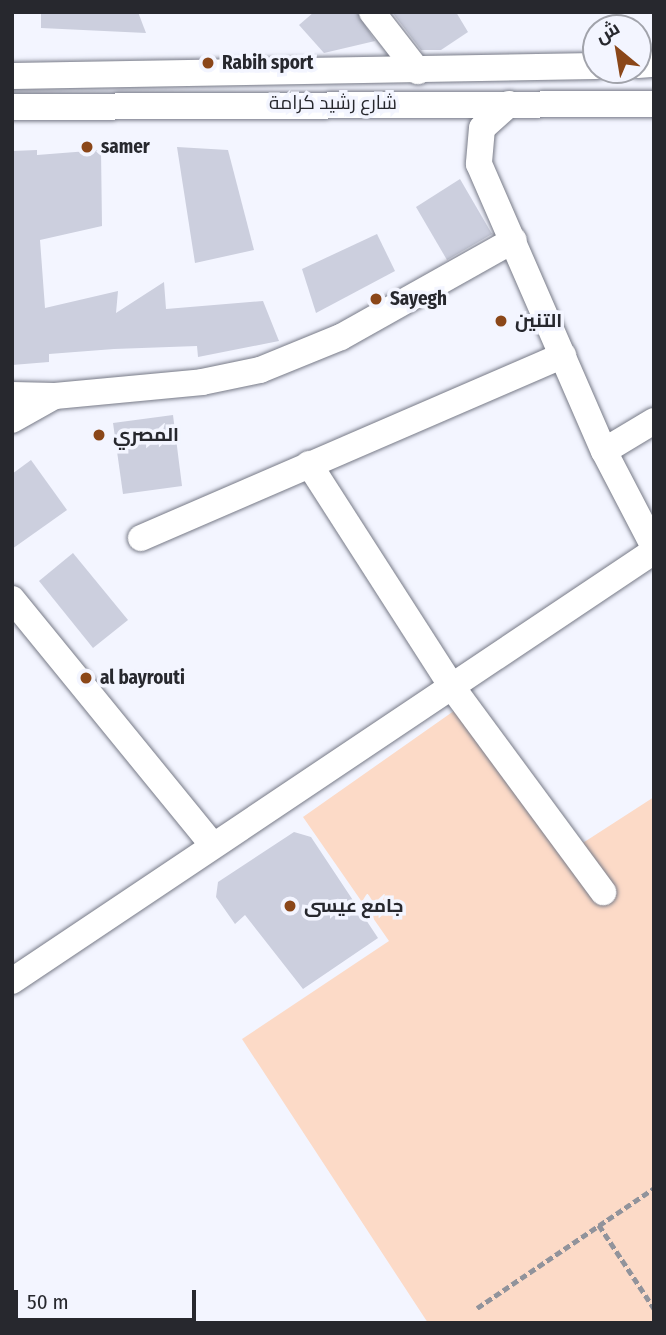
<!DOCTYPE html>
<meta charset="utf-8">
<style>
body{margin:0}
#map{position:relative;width:666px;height:1335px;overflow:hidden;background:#f3f5ff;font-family:"Fira Sans Condensed",Cairo,sans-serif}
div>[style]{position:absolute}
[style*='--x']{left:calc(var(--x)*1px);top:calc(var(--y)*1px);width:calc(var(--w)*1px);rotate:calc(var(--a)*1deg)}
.green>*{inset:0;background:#fcdac7}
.building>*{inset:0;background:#cccfde}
.path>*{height:4.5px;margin-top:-2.25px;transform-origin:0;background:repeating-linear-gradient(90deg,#91939b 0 7px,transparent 0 10.5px)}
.roads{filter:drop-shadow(0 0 2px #777a87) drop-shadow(0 0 2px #777a87)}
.minor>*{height:26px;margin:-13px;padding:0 13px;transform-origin:13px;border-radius:13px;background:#fff}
.dots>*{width:19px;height:19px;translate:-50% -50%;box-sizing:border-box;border:4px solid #f3f5ff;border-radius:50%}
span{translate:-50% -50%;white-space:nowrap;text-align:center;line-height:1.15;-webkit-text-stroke:7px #f3f5ff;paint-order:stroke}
.poi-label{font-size:19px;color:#27282e;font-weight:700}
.left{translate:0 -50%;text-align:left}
.street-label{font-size:19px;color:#27282e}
.frame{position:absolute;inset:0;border:14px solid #27282e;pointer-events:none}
.north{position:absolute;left:582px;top:14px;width:70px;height:70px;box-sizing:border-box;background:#f3f5ff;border:2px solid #a1a3ab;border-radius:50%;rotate:330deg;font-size:19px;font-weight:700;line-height:28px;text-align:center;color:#27282e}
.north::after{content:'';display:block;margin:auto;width:24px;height:32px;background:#8b4719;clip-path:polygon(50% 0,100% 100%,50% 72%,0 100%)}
.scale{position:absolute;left:14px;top:1290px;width:182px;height:32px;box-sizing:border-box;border:4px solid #27282e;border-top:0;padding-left:9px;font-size:21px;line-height:24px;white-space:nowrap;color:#27282e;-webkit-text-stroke:5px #f3f5ff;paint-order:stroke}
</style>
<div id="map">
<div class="green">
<div style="clip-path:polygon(468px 701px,575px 848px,654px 797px,654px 1323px,428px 1323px,242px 1039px,389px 941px,303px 817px)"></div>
</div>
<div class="building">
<div style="clip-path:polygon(41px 12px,138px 12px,146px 33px,41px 28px)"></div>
<div style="clip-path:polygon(314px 12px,357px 12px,375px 41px,324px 53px,299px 25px)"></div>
<div style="clip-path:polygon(392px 12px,456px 12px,468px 32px,441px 50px,421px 50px)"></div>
<div style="clip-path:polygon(177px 147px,228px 150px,254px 250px,195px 263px)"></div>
<div style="clip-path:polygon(37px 150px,37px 155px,101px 150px,102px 226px,40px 240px,45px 308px,118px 291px,116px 313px,164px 282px,166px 309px,263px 301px,279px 341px,198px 357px,197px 346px,114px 349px,49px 354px,49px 362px,12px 365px,12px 151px)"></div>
<div style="clip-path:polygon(460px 179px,492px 234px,447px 260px,416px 207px)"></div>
<div style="clip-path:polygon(377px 234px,395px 271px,316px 313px,302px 269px)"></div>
<div style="clip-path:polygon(173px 415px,182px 486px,123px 494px,113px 423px)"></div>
<div style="clip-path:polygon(31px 460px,67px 510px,12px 549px,12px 474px)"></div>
<div style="clip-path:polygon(73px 553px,128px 620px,93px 648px,39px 581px)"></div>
<div style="clip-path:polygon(294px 832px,311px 837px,378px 938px,303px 989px,245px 915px,235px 924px,216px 897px,218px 882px)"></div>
</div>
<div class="path">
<div style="--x:599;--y:1225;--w:100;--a:56.5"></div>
<div style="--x:477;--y:1308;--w:214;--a:-34.1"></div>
</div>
<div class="roads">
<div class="minor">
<div style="--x:372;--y:12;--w:75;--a:52.1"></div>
<div style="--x:638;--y:65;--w:16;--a:-4"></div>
<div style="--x:12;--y:76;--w:584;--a:-0.98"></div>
<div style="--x:509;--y:104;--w:36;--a:138"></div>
<div style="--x:482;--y:128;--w:36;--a:95"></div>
<div style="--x:479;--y:164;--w:313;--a:66.5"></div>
<div style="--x:604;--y:451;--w:108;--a:62.5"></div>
<div style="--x:12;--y:107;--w:642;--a:-0.27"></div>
<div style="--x:12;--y:395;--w:43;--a:1.3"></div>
<div style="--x:55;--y:396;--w:148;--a:-5.4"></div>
<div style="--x:202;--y:382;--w:59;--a:-11.7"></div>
<div style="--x:260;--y:370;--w:87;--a:-22.2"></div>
<div style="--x:341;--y:337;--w:198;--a:-29.3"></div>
<div style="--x:12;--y:420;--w:47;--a:-29.3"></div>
<div style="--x:604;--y:451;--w:58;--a:-31"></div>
<div style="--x:309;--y:464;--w:265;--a:57.3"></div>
<div style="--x:452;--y:687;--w:255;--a:53.6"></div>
<div style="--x:141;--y:538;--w:460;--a:-23.4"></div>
<div style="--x:12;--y:599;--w:316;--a:50.8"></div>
<div style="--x:12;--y:981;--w:773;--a:-33.81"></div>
</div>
</div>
<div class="dots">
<div style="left:208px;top:63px;background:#8b4719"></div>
<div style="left:87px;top:147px;background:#8b4719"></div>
<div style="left:376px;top:299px;background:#8b4719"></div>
<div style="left:501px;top:321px;background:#8b4719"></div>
<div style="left:99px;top:435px;background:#8b4719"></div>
<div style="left:86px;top:678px;background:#8b4719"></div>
<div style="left:290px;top:906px;background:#8b4719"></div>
</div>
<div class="poi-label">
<span class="left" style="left:222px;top:63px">Rabih sport</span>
<span class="left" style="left:101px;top:147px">samer</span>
<span class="left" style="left:390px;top:299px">Sayegh</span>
<span class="left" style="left:515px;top:321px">التنين</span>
<span class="left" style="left:113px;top:435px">المصري</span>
<span class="left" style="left:100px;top:678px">al bayrouti</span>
<span class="left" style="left:304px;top:906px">جامع عيسى</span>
</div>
<div class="street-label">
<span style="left:333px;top:103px">شارع رشيد كرامة</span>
</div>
<div class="frame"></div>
<div class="north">ش</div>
<div class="scale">50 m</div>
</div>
